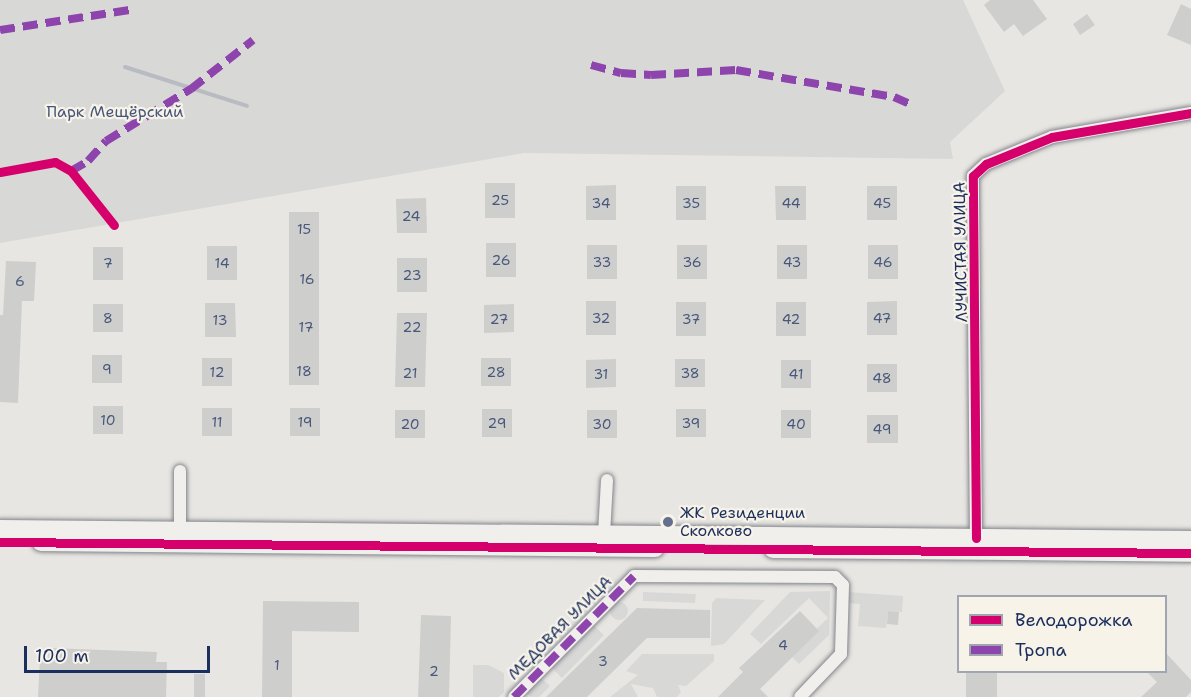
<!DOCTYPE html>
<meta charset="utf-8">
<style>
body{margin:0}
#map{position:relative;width:1191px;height:697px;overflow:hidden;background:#e8e6e2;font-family:"Shantell Sans",sans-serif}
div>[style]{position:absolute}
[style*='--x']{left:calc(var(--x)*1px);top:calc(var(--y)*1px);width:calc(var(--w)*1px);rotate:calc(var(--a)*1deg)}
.built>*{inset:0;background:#d8d8d6}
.round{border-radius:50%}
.stream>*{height:4px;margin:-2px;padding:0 2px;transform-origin:2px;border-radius:2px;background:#b8bbc2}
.building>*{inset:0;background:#cececd}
.roads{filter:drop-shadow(0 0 2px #83868d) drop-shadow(0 0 2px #83868d)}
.street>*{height:12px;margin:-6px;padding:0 6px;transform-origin:6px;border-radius:6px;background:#f0efeb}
.secondary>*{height:18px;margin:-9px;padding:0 9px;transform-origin:9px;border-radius:9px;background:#f0efeb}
.quiet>*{height:8px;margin-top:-4px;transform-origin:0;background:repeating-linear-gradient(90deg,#8e44ad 0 15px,transparent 0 23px)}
.cycleway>*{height:9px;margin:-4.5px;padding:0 4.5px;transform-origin:4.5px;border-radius:4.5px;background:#d6006c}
.dots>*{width:16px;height:16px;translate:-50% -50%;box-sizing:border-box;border:3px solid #f7f3e8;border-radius:50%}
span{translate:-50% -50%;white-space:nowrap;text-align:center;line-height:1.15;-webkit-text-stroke:4.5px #f7f3e8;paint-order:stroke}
.number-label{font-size:14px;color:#48577a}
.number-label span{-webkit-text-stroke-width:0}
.park-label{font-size:16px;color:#47567a}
.street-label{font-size:16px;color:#1b2f5e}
.poi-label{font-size:16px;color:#1b2f5e}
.left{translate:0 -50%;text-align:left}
.legend{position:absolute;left:957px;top:595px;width:210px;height:78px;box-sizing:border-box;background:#f7f3e8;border:2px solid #9fa5b1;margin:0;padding:8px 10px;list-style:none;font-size:18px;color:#1b2f5e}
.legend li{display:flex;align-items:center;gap:12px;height:30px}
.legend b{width:30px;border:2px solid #9fa5b1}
.scale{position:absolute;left:24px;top:646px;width:186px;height:27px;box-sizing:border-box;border:3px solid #1b2f5e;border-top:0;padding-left:8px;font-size:18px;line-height:21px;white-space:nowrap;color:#1b2f5e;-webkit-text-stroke:4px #f7f3e8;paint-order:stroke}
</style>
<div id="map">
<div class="built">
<div style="clip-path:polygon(0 0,963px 0,1005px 91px,950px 142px,953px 159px,524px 153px,0 243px)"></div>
<div style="clip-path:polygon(830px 591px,829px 635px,799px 664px,790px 655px,828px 618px,809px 598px,761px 644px,750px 634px,790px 592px)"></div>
<div style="clip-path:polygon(643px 592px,696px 594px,695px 603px,643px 601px)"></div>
<div style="clip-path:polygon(847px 592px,903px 596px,902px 612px,888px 611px,886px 628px,858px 626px,860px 604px,846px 603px)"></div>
<div style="clip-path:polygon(716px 598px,765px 600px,724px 644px,711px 646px,712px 603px)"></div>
<div class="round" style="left:610px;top:602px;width:18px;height:18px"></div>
<div style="clip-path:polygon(594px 626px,604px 635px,562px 678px,552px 668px)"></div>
<div style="clip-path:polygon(642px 654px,714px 654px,714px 661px,686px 686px,678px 685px,681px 692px,677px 697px,657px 697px,653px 688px,631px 684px,638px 697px,610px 697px,638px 675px,626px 671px)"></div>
<div style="clip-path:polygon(473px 665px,488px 665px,504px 673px,504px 692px,499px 697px,473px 697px)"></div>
<div style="clip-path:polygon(541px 678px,550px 686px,539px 697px,531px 697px,527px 693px)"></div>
</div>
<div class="stream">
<div style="--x:125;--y:67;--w:128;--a:17.7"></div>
</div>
<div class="building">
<div style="clip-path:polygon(990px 0,1033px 0,1047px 19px,1023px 36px,1014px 24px,1004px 32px,984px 5px)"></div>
<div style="clip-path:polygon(1181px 4px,1191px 9px,1191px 45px,1167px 35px)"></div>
<div style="clip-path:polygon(1087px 14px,1095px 25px,1080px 35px,1073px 24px)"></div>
<div style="clip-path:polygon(485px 183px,515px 183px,515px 218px,485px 218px)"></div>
<div style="clip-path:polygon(616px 185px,616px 220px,586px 220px,586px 186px)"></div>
<div style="clip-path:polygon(676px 186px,706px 186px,706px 220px,676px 220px)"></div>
<div style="clip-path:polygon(775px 186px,806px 186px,806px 220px,776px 220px)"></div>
<div style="clip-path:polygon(867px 186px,897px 186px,897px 220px,867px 220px)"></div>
<div style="clip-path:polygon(426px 198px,427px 233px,397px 233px,396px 199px)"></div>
<div style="clip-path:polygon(289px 212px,319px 212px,319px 385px,289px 385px)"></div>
<div style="clip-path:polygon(486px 243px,516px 243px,516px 277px,486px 277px)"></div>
<div style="clip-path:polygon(587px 245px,617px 245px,617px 279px,587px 279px)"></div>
<div style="clip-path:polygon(677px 245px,707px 245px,707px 279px,677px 279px)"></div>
<div style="clip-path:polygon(777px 245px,807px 245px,807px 279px,777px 279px)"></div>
<div style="clip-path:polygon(868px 245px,898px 245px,898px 279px,868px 279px)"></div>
<div style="clip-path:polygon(207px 246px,237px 246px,237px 280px,207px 280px)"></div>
<div style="clip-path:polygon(93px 247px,123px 247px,123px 280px,93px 280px)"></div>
<div style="clip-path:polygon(397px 258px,427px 258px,427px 292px,397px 292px)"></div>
<div style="clip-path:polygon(6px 261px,36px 262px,34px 301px,22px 301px,18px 403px,0 402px,0 315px,3px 315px)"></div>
<div style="clip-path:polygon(586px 301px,616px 301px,616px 335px,586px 335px)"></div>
<div style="clip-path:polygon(897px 301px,897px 335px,867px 335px,867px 302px)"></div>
<div style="clip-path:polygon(676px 302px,706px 302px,706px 336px,676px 336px)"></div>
<div style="clip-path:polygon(776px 302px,806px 302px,806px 336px,776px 336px)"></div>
<div style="clip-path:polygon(205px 303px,235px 303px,236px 337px,205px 337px)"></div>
<div style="clip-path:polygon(93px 304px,123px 304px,123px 332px,93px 332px)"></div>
<div style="clip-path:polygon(514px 304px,514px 332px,484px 333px,484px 305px)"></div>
<div style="clip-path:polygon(397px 313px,427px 313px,425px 387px,395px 387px)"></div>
<div style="clip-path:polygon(92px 355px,122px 355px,122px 383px,92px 383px)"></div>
<div style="clip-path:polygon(202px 358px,232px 358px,232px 386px,202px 386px)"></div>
<div style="clip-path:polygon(481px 358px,511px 358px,511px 386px,481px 386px)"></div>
<div style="clip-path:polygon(616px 359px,616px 387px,586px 388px,586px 360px)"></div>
<div style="clip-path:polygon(675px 359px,705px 359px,705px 387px,675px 387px)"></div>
<div style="clip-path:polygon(781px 360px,811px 360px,811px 388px,781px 388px)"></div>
<div style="clip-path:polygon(867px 364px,897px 364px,897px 392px,867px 392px)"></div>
<div style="clip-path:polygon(93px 406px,123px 406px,123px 434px,93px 434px)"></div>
<div style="clip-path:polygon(202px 408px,232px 408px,232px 436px,202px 436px)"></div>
<div style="clip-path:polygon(290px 408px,320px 408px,320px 436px,290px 436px)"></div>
<div style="clip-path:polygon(482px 409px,512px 409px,512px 437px,482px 437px)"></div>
<div style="clip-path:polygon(676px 409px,706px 409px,706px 437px,676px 437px)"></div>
<div style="clip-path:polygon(395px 410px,425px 410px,425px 438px,395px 438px)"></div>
<div style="clip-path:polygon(587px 410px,617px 410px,617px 438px,587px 438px)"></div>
<div style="clip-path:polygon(781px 410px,811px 410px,811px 438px,781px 438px)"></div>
<div style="clip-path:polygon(867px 415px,898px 415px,898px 443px,867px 443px)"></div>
<div style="clip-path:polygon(263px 601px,359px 602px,359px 632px,292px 631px,292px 697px,262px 697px)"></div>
<div style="clip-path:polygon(637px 608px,710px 610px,710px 638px,647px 638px,587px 697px,546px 697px)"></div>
<div style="clip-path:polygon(800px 611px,819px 631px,760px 689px,768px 697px,718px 697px,743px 672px,739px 668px)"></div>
<div style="clip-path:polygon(888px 611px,899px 612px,898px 625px,887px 624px)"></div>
<div style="clip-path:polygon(421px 615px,451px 616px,449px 697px,418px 697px)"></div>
<div style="clip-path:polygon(49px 648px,157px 652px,156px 662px,167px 662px,166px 697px,38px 697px,40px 658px,48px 659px)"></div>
<div style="clip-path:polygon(1166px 653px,1191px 680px,1191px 692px,1186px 697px,1141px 697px,1157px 682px,1147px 672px,1166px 672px)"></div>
<div style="clip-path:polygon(966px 672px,997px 672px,997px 697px,966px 697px)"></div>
<div style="clip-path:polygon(194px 674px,205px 674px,205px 697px,194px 697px)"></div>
</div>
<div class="roads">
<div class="street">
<div style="--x:180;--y:530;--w:59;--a:-90"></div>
<div style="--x:604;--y:534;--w:54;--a:-86.8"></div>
<div style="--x:976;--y:538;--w:362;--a:-90.5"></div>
<div style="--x:973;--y:176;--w:18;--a:-43"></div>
<div style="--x:986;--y:164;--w:71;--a:-22.2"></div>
<div style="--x:1052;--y:137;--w:141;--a:-9.8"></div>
<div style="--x:514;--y:697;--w:170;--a:-45.2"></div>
<div style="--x:634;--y:576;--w:201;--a:0.3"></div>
<div style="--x:835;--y:577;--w:11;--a:45"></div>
<div style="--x:843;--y:585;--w:69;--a:91.7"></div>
<div style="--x:841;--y:654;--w:59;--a:133.6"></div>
</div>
<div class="secondary">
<div style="--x:0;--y:529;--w:1191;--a:0.53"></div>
<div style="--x:41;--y:542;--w:614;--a:0.56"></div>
<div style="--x:773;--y:549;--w:418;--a:0.5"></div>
</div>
</div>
<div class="quiet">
<div style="--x:0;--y:30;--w:131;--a:-8.8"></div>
<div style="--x:591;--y:65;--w:31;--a:15"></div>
<div style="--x:621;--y:73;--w:30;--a:4"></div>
<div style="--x:651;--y:75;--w:85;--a:-3.4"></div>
<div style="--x:736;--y:70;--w:160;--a:9.7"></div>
<div style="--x:894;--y:97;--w:22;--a:24"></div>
<div style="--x:71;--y:171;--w:20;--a:-30"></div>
<div style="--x:88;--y:161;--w:27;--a:-48"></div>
<div style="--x:106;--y:141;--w:100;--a:-31.5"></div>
<div style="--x:191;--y:89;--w:79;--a:-38.3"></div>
<div style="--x:514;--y:697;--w:170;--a:-45.2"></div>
</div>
<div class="cycleway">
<div style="--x:0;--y:172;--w:56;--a:-10.3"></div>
<div style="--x:55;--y:162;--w:18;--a:29"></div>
<div style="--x:71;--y:171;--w:69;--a:51.5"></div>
<div style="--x:976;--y:538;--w:362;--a:-90.5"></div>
<div style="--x:973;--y:176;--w:18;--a:-43"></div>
<div style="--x:986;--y:164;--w:71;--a:-22.2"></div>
<div style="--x:1052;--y:137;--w:141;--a:-9.8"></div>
<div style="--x:0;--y:542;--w:1191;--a:0.53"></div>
</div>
<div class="dots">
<div style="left:668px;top:522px;background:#636f8c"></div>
</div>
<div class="number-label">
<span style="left:500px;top:200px">25</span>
<span style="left:601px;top:203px">34</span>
<span style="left:691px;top:203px">35</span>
<span style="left:791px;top:203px">44</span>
<span style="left:882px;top:203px">45</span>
<span style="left:411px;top:216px">24</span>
<span style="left:304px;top:229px">15</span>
<span style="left:501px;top:260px">26</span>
<span style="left:602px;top:262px">33</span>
<span style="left:692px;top:262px">36</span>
<span style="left:792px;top:262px">43</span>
<span style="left:883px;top:262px">46</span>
<span style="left:108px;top:263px">7</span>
<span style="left:222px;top:263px">14</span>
<span style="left:412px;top:275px">23</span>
<span style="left:307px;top:279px">16</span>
<span style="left:20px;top:281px">6</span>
<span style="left:108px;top:318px">8</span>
<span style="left:601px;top:318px">32</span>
<span style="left:882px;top:318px">47</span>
<span style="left:499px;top:319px">27</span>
<span style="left:691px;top:319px">37</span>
<span style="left:791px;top:319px">42</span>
<span style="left:220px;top:320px">13</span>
<span style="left:306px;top:327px">17</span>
<span style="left:412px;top:327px">22</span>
<span style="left:107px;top:369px">9</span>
<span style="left:304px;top:371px">18</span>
<span style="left:217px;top:372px">12</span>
<span style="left:496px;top:372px">28</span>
<span style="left:410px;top:373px">21</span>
<span style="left:690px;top:373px">38</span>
<span style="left:601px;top:374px">31</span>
<span style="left:796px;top:374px">41</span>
<span style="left:882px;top:378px">48</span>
<span style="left:108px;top:420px">10</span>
<span style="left:217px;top:422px">11</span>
<span style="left:305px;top:422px">19</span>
<span style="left:497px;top:423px">29</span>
<span style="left:691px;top:423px">39</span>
<span style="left:410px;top:424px">20</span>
<span style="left:602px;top:424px">30</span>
<span style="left:796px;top:424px">40</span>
<span style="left:882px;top:429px">49</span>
<span style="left:783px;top:645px">4</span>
<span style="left:603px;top:661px">3</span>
<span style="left:277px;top:665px">1</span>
<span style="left:434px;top:671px">2</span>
</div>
<div class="park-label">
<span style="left:115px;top:112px">Парк Мещёрский</span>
</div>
<div class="street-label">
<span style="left:961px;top:252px;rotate:-91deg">ЛУЧИСТАЯ УЛИЦА</span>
<span style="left:560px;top:628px;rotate:-45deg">МЕДОВАЯ УЛИЦА</span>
</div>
<div class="poi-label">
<span class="left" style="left:680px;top:522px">ЖК Резиденции<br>Сколково</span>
</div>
<ul class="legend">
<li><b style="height:8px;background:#d6006c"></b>Велодорожка</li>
<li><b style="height:8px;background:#8e44ad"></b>Тропа</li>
</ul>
<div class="scale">100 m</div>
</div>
